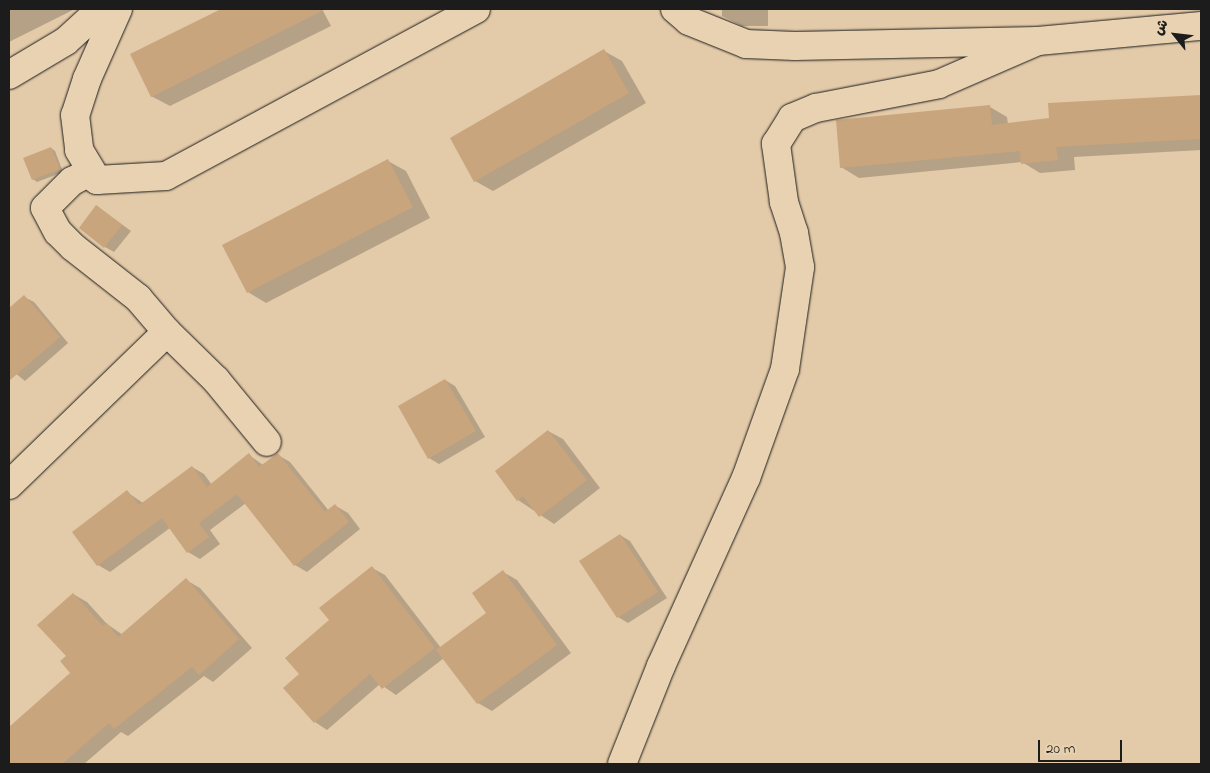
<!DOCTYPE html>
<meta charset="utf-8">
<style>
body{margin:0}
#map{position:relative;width:1210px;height:773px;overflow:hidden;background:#e3caa8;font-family:"Indie Flower","Playpen Sans Arabic",sans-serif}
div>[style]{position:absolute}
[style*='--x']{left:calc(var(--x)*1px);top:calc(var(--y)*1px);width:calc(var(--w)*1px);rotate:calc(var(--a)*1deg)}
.shadow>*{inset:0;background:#0003}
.building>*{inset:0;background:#c9a57e}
.roads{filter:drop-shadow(0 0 1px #1c1c1c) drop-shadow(0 0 1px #1c1c1c)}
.minor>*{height:28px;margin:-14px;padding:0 14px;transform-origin:14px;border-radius:14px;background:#e8d2b1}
span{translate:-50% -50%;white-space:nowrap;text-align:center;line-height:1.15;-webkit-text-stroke:4.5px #e8d2b1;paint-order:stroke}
.frame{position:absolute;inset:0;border:10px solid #1c1c1c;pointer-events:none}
.north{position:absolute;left:1150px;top:10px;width:50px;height:50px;-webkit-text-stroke:4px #e8d2b1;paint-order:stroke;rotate:299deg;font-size:14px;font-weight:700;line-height:20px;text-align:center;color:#1c1c1c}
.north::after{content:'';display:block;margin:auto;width:18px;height:22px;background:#1c1c1c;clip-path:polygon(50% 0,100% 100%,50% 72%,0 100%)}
.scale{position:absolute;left:1038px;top:740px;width:84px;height:22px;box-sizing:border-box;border:2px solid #1c1c1c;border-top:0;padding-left:6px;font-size:15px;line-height:18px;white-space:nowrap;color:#1c1c1c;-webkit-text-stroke:4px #e8d2b1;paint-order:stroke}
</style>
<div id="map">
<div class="shadow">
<div style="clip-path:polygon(9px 9px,75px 9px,9px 42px)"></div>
<div style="clip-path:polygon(223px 9px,322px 9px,331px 26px,170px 106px,151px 96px,131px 55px)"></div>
<div style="clip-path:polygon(722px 9px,768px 9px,768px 26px,742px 26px,722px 16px)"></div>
<div style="clip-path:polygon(604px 51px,622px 61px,646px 103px,493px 191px,475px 181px)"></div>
<div style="clip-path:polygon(1201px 96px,1201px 150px,1074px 157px,1075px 170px,1040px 173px,1022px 162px,859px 178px,841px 167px,990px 107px,1007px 117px,1008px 124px,1050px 119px,1050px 104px)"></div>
<div style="clip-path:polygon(51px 148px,55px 151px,63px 172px,37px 182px,33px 179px)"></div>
<div style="clip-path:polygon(388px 161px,406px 171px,430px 218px,266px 303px,248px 292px)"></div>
<div style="clip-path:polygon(97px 206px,131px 231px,114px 252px,105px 247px)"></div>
<div style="clip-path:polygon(24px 297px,34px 302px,68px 343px,25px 381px,9px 368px,9px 310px)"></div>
<div style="clip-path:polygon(445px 380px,455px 386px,485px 437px,439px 464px,429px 458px)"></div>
<div style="clip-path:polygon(548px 431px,563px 439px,600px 488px,554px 524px,518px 500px)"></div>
<div style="clip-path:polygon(249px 455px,263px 465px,278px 455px,290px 462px,329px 511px,336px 506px,348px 513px,360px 529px,307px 572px,295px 565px,246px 503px,210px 530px,220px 544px,200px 559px,188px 552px,170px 528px,110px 572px,98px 565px,74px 533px,127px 492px,143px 503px,192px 467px,204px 474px,212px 485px)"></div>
<div style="clip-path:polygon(620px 535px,630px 541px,667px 598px,628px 623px,618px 617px,581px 561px)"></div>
<div style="clip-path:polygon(372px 568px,385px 575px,441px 648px,488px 613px,503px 572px,517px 580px,571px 653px,492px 711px,478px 703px,444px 658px,396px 695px,380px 684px,327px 730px,315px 722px,301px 674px,330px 620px)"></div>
<div style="clip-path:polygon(186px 580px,200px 588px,252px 648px,213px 682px,204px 676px,128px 736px,121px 732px,84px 764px,9px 764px,9px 729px,71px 674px,67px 656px,73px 594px,87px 602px,107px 624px,123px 635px)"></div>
</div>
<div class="building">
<div style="clip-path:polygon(221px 9px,326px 9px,151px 97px,130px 54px)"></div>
<div style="clip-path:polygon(604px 49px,629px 93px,474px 182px,450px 138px)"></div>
<div style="clip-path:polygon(1201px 95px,1201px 139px,1056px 147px,1058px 160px,1021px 164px,1020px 151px,840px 168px,836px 120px,990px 105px,992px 125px,1049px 118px,1048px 103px)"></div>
<div style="clip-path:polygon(51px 147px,60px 169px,32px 180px,23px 158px)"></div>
<div style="clip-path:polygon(388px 159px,413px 207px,247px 293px,222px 245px)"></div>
<div style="clip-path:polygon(96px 205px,122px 225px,104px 248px,79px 228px)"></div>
<div style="clip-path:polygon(24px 295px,60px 337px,9px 381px,9px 308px)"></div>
<div style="clip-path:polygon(445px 379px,476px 431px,428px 459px,398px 406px)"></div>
<div style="clip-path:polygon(548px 430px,587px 480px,539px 517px,523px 496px,517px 501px,495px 471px)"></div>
<div style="clip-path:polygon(249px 453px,259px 467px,278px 453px,325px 512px,335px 504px,349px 522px,294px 566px,237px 494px,199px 523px,209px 537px,187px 553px,162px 518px,97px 566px,72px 532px,127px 490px,139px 505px,192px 466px,207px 487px)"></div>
<div style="clip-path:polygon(620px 534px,658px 592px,617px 618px,579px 561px)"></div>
<div style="clip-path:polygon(372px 566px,435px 648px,382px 689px,370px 674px,314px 723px,283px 688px,299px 674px,285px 658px,329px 620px,319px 608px)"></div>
<div style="clip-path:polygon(503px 570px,557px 645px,477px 704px,436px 650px,486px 613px,472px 593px)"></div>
<div style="clip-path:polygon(186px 578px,239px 639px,199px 675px,192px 667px,114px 729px,109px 723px,62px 764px,9px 764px,9px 727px,70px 673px,60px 661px,66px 656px,37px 625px,73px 593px,103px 626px,107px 623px,118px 637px)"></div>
</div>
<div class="roads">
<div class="minor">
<div style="--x:118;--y:9;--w:77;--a:113.9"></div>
<div style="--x:87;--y:79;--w:38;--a:108"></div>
<div style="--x:75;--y:115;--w:35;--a:83"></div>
<div style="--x:79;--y:150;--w:35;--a:59"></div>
<div style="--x:97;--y:180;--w:69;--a:-3.3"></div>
<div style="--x:166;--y:176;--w:352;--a:-28.3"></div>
<div style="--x:675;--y:9;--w:18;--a:41"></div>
<div style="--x:689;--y:21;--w:61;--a:22"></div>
<div style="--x:746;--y:44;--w:49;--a:2.3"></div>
<div style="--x:795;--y:46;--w:243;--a:-1.2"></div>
<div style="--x:1038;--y:41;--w:164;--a:-5.3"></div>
<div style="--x:9;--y:75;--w:66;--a:-30.8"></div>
<div style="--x:66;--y:41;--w:47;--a:-42.4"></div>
<div style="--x:97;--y:180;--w:11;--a:-142"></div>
<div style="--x:88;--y:173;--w:18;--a:153"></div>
<div style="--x:72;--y:181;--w:38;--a:135"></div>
<div style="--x:45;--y:208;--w:27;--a:62"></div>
<div style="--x:58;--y:232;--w:21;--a:45"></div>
<div style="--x:73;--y:247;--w:83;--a:38.1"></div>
<div style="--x:138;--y:298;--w:45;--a:49.5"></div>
<div style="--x:167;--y:332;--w:69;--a:44.4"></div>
<div style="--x:216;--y:380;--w:80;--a:50.6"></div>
<div style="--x:9;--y:485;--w:220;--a:-44.1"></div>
<div style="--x:622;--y:764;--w:105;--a:-68.3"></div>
<div style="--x:661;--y:666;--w:206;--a:-65.7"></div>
<div style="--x:746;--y:478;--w:116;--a:-70.3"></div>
<div style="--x:785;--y:369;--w:103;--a:-81.6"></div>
<div style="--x:800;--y:267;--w:35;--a:-100"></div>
<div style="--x:794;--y:233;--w:33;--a:-108"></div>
<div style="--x:784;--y:202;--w:59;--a:-97.9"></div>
<div style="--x:776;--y:144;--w:31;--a:-58"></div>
<div style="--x:792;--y:118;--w:26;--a:-23"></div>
<div style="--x:816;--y:108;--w:125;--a:-11"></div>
<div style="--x:939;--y:84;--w:108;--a:-23.5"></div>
</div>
</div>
<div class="frame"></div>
<div class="north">ش</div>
<div class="scale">20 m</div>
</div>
